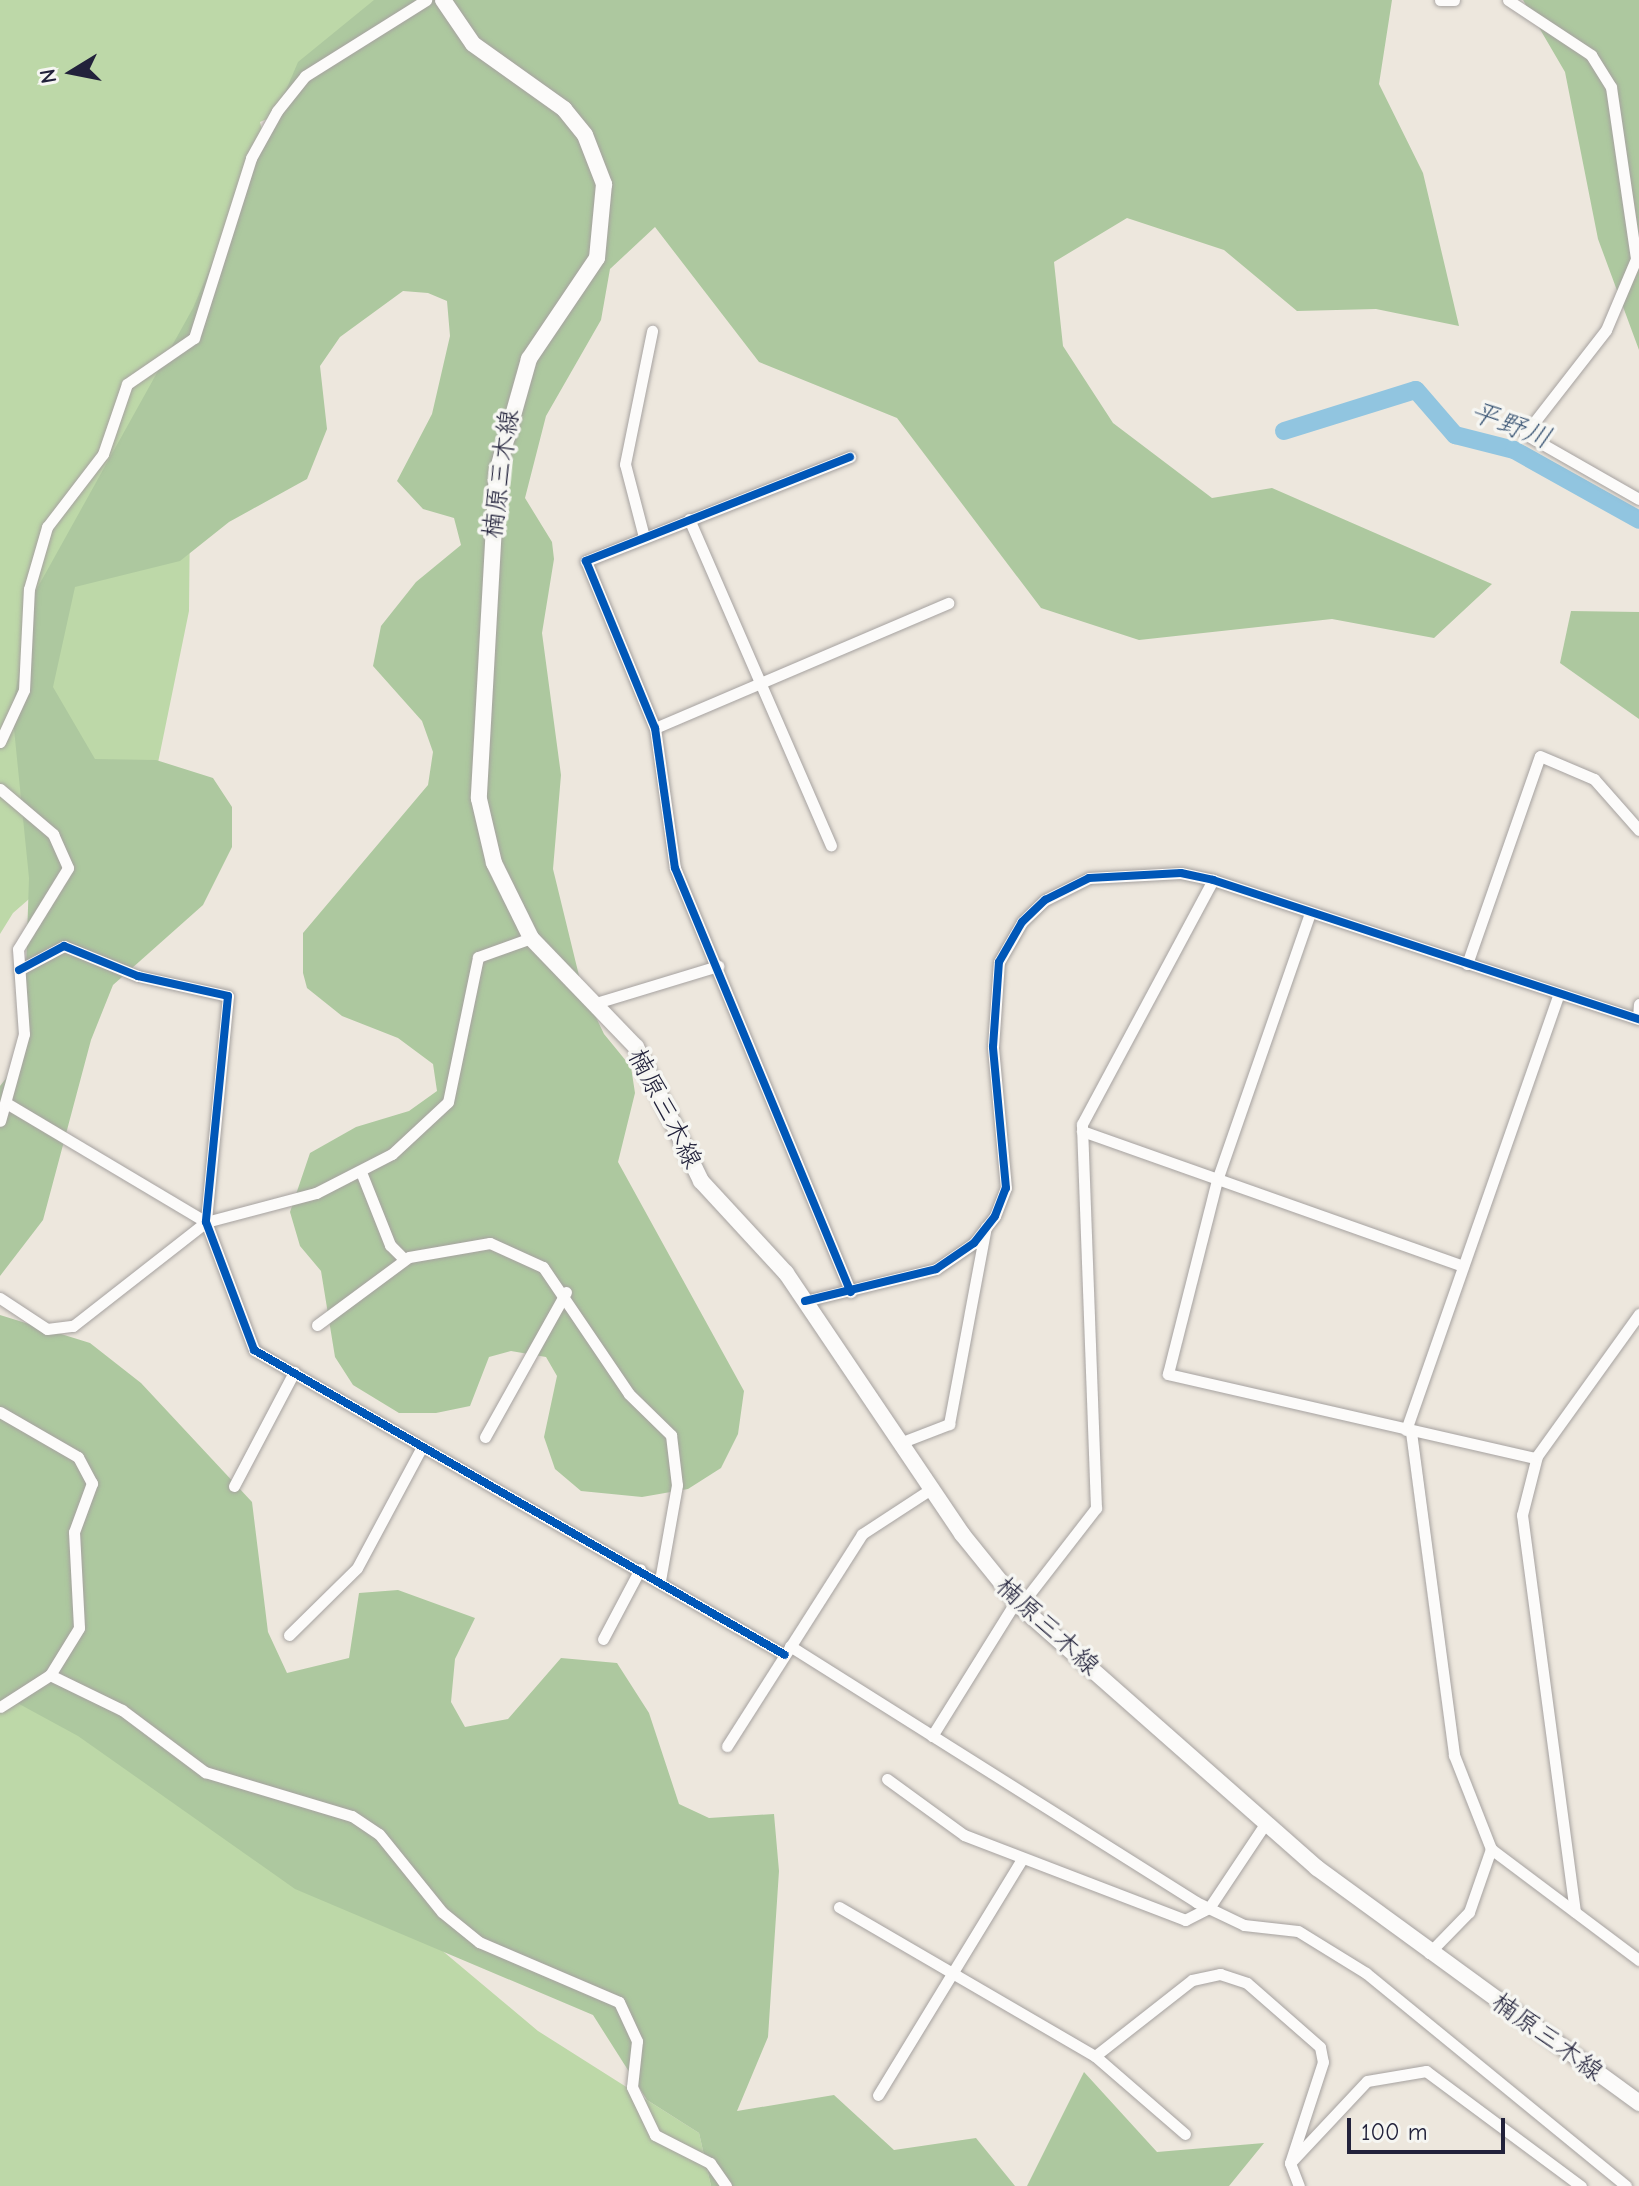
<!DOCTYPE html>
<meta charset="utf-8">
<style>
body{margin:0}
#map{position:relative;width:1639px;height:2186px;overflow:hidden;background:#ede7dd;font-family:"Comic Neue","Klee One",sans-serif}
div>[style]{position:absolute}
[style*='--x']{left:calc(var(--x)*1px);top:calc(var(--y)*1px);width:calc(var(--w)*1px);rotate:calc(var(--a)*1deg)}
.green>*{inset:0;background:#bdd8a8}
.forest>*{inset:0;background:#adc89f}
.river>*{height:18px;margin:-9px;padding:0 9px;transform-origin:9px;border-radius:9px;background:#91c5e0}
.roads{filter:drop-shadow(0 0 2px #a6a2a0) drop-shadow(0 0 2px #a6a2a0)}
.minor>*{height:11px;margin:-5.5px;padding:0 5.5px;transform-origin:5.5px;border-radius:5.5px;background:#fcfbfa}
.secondary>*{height:16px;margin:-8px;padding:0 8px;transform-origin:8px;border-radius:8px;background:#fcfbfa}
.cycleway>*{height:8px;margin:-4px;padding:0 4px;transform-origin:4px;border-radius:4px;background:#0057b8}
span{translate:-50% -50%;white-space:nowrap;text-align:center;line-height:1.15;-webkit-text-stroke:7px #f6f6f2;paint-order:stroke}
.street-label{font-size:26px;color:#22223b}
.water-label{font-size:28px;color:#3b5675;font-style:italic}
.north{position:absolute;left:32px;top:32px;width:80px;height:80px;-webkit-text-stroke:6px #f6f6f2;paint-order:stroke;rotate:260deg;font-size:22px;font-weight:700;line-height:32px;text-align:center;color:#22223b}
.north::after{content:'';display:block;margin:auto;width:28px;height:36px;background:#22223b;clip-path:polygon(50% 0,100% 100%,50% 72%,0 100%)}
.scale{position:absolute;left:1347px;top:2118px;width:158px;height:36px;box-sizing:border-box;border:4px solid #22223b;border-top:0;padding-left:10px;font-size:24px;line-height:28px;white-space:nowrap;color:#22223b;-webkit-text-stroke:6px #f6f6f2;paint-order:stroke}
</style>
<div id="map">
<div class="green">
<div style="clip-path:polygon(0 0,375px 0,330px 92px,260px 122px,301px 283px,191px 418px,189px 611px,152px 792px,13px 913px,0 934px)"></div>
<div style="clip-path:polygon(0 1418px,383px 1901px,538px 2031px,699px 2133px,711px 2186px,0 2186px)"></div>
</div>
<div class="forest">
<div style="clip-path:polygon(374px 0,1392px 0,1379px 84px,1423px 173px,1459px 326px,1376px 309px,1297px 311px,1224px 250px,1127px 218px,1054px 262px,1063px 346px,1113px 423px,1212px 498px,1272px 488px,1492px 584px,1434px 638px,1332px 619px,1139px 640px,1041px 608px,897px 418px,759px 362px,655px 227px,610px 269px,601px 320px,546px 416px,525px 498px,552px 542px,554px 559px,542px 633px,561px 775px,553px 869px,582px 988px,604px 1034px,631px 1067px,635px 1093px,618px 1162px,744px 1391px,738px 1434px,721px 1468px,688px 1489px,642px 1497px,581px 1491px,555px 1469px,544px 1437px,557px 1376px,546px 1357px,511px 1351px,489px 1357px,470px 1406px,436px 1413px,399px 1413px,353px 1385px,335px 1357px,321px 1271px,300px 1246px,290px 1212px,310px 1153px,356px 1127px,409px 1111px,437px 1091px,433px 1064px,398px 1038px,342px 1016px,307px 988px,303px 973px,303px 933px,428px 785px,433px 752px,422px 721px,373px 666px,381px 626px,416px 582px,461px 545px,454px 518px,423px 509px,397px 481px,432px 414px,450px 336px,447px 301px,428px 293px,403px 291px,340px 337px,320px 366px,327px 429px,307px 479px,229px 522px,180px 561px,75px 587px,53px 687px,95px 759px,156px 760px,213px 778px,232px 807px,232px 847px,203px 905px,113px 985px,91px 1040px,43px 1220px,0 1276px,0 1086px,23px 1057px,29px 878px,12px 709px,34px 594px,193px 308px,298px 62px)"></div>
<div style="clip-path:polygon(1523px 0,1639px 0,1639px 350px,1598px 239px,1565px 72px)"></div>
<div style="clip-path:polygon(1571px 611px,1639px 612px,1639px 719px,1560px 663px)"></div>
<div style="clip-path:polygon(0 1315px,90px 1343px,141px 1383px,252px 1502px,268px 1632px,287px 1673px,349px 1658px,359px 1593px,398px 1590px,475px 1618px,455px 1659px,451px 1702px,465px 1727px,508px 1719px,561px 1658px,617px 1663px,649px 1713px,679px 1804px,709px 1818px,774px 1814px,779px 1871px,768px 2037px,737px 2111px,834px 2095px,894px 2150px,976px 2138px,1015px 2186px,711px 2186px,699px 2133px,647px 2100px,593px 2015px,295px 1889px,78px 1736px,10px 1699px,0 1702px)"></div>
<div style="clip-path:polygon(1084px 2072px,1157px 2152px,1264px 2143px,1229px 2186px,1027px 2186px)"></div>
</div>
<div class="river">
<div style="--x:1284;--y:431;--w:138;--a:-17.3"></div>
<div style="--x:1416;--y:390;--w:60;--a:49.1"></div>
<div style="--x:1455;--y:435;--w:61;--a:14.3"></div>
<div style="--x:1514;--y:450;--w:143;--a:29.2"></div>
</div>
<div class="roads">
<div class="minor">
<div style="--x:1440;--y:0;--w:14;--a:0"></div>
<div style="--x:1508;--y:0;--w:100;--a:33.5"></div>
<div style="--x:1591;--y:55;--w:38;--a:58"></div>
<div style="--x:1611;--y:87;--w:174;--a:81.7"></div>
<div style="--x:1636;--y:259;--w:77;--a:112.9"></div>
<div style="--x:1606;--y:330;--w:132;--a:127.9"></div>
<div style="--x:1525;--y:434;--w:131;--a:29.7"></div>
<div style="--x:850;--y:457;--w:284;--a:158.5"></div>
<div style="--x:586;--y:561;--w:181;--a:67.6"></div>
<div style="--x:655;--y:728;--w:141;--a:81.9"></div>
<div style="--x:675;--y:868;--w:459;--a:67.5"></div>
<div style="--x:689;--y:519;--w:356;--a:66.5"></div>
<div style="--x:644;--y:537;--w:75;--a:-104.6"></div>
<div style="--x:625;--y:464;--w:136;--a:-78.5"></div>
<div style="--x:655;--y:728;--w:319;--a:-23.1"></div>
<div style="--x:0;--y:742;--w:57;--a:-65.2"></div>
<div style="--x:24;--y:690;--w:101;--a:-87.2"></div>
<div style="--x:29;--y:589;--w:65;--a:-73.8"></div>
<div style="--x:47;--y:527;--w:92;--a:-52.5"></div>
<div style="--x:103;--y:454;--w:74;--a:-71.1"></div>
<div style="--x:127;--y:384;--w:81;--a:-34.5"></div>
<div style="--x:194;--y:338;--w:189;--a:-72.4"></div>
<div style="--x:251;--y:158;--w:54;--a:-61"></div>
<div style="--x:277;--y:111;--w:45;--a:-51.3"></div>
<div style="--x:305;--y:76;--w:143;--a:-32.1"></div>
<div style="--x:0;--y:789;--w:70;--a:40.3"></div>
<div style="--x:53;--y:834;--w:37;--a:66"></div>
<div style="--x:68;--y:868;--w:95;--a:121.7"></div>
<div style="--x:18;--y:949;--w:85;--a:86"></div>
<div style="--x:24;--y:1034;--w:90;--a:105.4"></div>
<div style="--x:1310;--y:913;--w:283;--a:109.2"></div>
<div style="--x:1217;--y:1180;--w:200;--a:104.2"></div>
<div style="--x:1168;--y:1374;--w:377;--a:12.9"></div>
<div style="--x:1467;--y:964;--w:220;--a:-70.7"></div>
<div style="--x:1540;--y:756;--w:59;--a:23.1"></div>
<div style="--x:1594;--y:779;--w:68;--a:48.6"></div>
<div style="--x:19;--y:970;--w:51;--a:-28.1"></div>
<div style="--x:64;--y:946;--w:80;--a:22.1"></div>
<div style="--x:138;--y:976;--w:92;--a:12.5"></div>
<div style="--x:228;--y:996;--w:227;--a:95.6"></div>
<div style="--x:206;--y:1222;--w:137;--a:69.4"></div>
<div style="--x:254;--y:1350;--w:612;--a:29.87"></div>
<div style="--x:593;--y:1004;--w:131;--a:-16.9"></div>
<div style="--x:1638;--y:1018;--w:14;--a:-86"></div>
<div style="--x:8;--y:1104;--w:230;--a:30.8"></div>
<div style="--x:1082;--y:1131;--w:404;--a:19.5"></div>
<div style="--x:361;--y:1172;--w:79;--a:68.3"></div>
<div style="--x:390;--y:1245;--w:20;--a:45"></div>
<div style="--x:0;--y:1298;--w:56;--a:33.4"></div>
<div style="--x:47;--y:1329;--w:26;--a:-7"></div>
<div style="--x:73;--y:1326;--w:169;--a:-38"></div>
<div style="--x:206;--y:1222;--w:114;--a:-14.8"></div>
<div style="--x:316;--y:1193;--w:85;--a:-27.2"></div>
<div style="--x:392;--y:1154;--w:76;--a:-42.9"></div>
<div style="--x:448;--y:1102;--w:148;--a:-78.3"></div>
<div style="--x:478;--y:957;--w:56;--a:-19.7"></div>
<div style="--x:805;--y:1301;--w:135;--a:-13.7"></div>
<div style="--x:936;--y:1269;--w:46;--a:-34.4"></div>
<div style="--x:974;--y:1243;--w:34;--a:-52"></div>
<div style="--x:995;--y:1216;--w:30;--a:-69"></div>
<div style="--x:1006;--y:1188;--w:142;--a:-95.3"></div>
<div style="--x:993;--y:1047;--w:85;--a:-86"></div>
<div style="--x:999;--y:962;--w:46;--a:-60.1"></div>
<div style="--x:1022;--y:922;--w:32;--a:-44"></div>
<div style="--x:1045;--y:900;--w:49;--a:-26.6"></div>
<div style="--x:1089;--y:878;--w:92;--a:-3.1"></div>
<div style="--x:1181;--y:873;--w:33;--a:12"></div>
<div style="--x:1213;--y:880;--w:448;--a:18.1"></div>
<div style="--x:317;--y:1325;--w:114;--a:-36.5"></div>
<div style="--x:409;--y:1257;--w:82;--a:-9.8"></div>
<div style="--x:490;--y:1243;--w:58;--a:24.4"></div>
<div style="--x:543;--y:1267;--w:153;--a:55.9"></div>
<div style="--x:629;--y:1394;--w:59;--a:44.3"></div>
<div style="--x:671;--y:1435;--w:50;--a:83.2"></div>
<div style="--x:677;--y:1485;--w:97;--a:100.1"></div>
<div style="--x:0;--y:1412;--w:90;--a:30"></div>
<div style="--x:78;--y:1457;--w:30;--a:62"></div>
<div style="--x:92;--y:1483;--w:52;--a:110.2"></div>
<div style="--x:74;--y:1532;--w:96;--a:87"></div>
<div style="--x:79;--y:1628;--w:55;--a:121.7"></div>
<div style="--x:50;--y:1675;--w:59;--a:147.4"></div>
<div style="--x:1406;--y:1430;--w:462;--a:-70.7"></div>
<div style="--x:1411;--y:1432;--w:326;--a:82.4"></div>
<div style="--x:1454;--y:1755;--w:101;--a:68.5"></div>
<div style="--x:1491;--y:1849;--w:185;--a:36.9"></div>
<div style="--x:485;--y:1437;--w:166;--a:-60.8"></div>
<div style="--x:900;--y:1443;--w:53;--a:-21.2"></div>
<div style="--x:949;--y:1424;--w:200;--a:-79.4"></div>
<div style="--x:234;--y:1486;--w:129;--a:-62.2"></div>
<div style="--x:1020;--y:1606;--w:124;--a:-52.2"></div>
<div style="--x:1096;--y:1508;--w:384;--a:-92.1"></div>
<div style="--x:1082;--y:1124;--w:277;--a:-61.8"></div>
<div style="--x:289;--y:1635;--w:95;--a:-44.6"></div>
<div style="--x:357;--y:1568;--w:137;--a:-61.8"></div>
<div style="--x:603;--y:1639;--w:79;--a:-62.1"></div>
<div style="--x:790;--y:1646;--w:480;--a:32.2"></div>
<div style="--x:1196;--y:1902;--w:53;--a:25.6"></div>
<div style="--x:1244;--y:1925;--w:54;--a:6.3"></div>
<div style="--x:1298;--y:1931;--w:80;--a:31.7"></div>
<div style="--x:1366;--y:1973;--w:336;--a:39.3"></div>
<div style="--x:50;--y:1675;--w:80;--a:25.9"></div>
<div style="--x:122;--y:1710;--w:104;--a:36.8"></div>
<div style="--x:205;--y:1772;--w:153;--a:16.7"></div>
<div style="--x:352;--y:1816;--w:32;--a:34"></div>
<div style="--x:379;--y:1834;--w:100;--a:51.1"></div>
<div style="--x:442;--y:1912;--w:48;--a:39"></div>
<div style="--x:479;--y:1942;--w:152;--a:23.2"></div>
<div style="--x:619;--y:2002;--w:43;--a:65.2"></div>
<div style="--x:637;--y:2041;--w:46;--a:96.2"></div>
<div style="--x:632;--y:2087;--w:53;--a:64.4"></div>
<div style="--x:655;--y:2135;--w:62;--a:27"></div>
<div style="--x:710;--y:2163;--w:28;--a:55"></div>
<div style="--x:932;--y:1736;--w:159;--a:-58.1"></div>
<div style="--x:727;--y:1746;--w:251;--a:-57.5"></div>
<div style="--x:862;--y:1534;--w:82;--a:-33.1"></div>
<div style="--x:887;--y:1779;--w:95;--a:36"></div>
<div style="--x:964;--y:1835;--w:237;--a:21"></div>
<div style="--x:1185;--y:1920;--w:27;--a:-27"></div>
<div style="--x:1209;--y:1908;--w:101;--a:-56.3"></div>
<div style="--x:839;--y:1907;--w:296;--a:30.2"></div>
<div style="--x:1095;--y:2056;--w:119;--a:40.9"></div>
<div style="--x:1575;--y:1912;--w:401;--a:-97.6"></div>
<div style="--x:1522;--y:1515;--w:61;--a:-75.7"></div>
<div style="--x:1537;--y:1456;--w:175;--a:-54.3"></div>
<div style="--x:1429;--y:1953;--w:57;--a:-45.7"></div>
<div style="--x:1469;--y:1912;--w:67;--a:-70.8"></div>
<div style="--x:1095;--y:2056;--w:123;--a:-38.1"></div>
<div style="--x:1192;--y:1980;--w:29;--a:-12"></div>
<div style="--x:1220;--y:1974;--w:28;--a:18"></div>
<div style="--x:1247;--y:1983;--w:97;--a:41.2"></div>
<div style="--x:1320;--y:2047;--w:15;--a:79"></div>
<div style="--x:1323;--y:2062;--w:106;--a:108.1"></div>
<div style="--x:1290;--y:2163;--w:25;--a:69"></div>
<div style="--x:878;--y:2095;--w:276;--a:-58.6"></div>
<div style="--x:1290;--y:2163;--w:112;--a:-46.8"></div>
<div style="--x:1367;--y:2081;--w:60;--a:-9.6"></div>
<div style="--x:1426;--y:2071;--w:193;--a:36.6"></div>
</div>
<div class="secondary">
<div style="--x:443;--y:0;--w:53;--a:55.7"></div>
<div style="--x:473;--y:44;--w:112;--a:35.5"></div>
<div style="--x:564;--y:109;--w:33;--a:51"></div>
<div style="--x:585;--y:135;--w:53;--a:68.8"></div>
<div style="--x:604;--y:184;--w:74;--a:95.4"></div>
<div style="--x:597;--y:258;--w:122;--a:124"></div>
<div style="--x:529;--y:359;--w:117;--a:105.8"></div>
<div style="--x:497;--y:472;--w:327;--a:93.2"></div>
<div style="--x:479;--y:799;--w:66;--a:76.8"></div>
<div style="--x:494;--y:863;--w:84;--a:63.7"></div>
<div style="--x:531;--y:938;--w:151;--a:46.1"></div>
<div style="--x:636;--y:1047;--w:149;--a:64.1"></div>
<div style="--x:701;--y:1181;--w:125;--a:47.3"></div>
<div style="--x:786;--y:1273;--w:315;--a:56"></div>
<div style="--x:962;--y:1534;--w:92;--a:51.1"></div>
<div style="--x:1020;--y:1606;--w:396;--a:41.4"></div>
<div style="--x:1317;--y:1868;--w:399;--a:36.1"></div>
</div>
</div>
<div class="cycleway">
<div style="--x:850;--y:457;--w:284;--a:158.5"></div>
<div style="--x:586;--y:561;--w:181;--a:67.6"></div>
<div style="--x:655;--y:728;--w:141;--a:81.9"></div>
<div style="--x:675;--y:868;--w:459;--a:67.5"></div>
<div style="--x:19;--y:970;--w:51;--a:-28.1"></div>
<div style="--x:64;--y:946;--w:80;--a:22.1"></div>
<div style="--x:138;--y:976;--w:92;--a:12.5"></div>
<div style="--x:228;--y:996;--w:227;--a:95.6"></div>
<div style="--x:206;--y:1222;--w:137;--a:69.4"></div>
<div style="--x:254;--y:1350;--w:612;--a:29.87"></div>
<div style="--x:805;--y:1301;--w:135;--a:-13.7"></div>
<div style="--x:936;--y:1269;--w:46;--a:-34.4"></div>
<div style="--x:974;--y:1243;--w:34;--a:-52"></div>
<div style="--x:995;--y:1216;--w:30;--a:-69"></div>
<div style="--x:1006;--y:1188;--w:142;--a:-95.3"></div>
<div style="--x:993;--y:1047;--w:85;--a:-86"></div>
<div style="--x:999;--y:962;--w:46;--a:-60.1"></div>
<div style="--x:1022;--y:922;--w:32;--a:-44"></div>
<div style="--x:1045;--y:900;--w:49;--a:-26.6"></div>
<div style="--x:1089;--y:878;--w:92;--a:-3.1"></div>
<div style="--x:1181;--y:873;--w:33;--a:12"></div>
<div style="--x:1213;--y:880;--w:448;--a:18.1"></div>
</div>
<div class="street-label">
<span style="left:502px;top:474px;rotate:-82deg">楠原三木線</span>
<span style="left:664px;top:1109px;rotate:63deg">楠原三木線</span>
<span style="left:1047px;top:1627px;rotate:43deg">楠原三木線</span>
<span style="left:1547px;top:2038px;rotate:36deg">楠原三木線</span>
</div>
<div class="water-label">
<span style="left:1511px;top:425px;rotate:21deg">平野川</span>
</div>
<div class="north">N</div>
<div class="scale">100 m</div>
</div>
